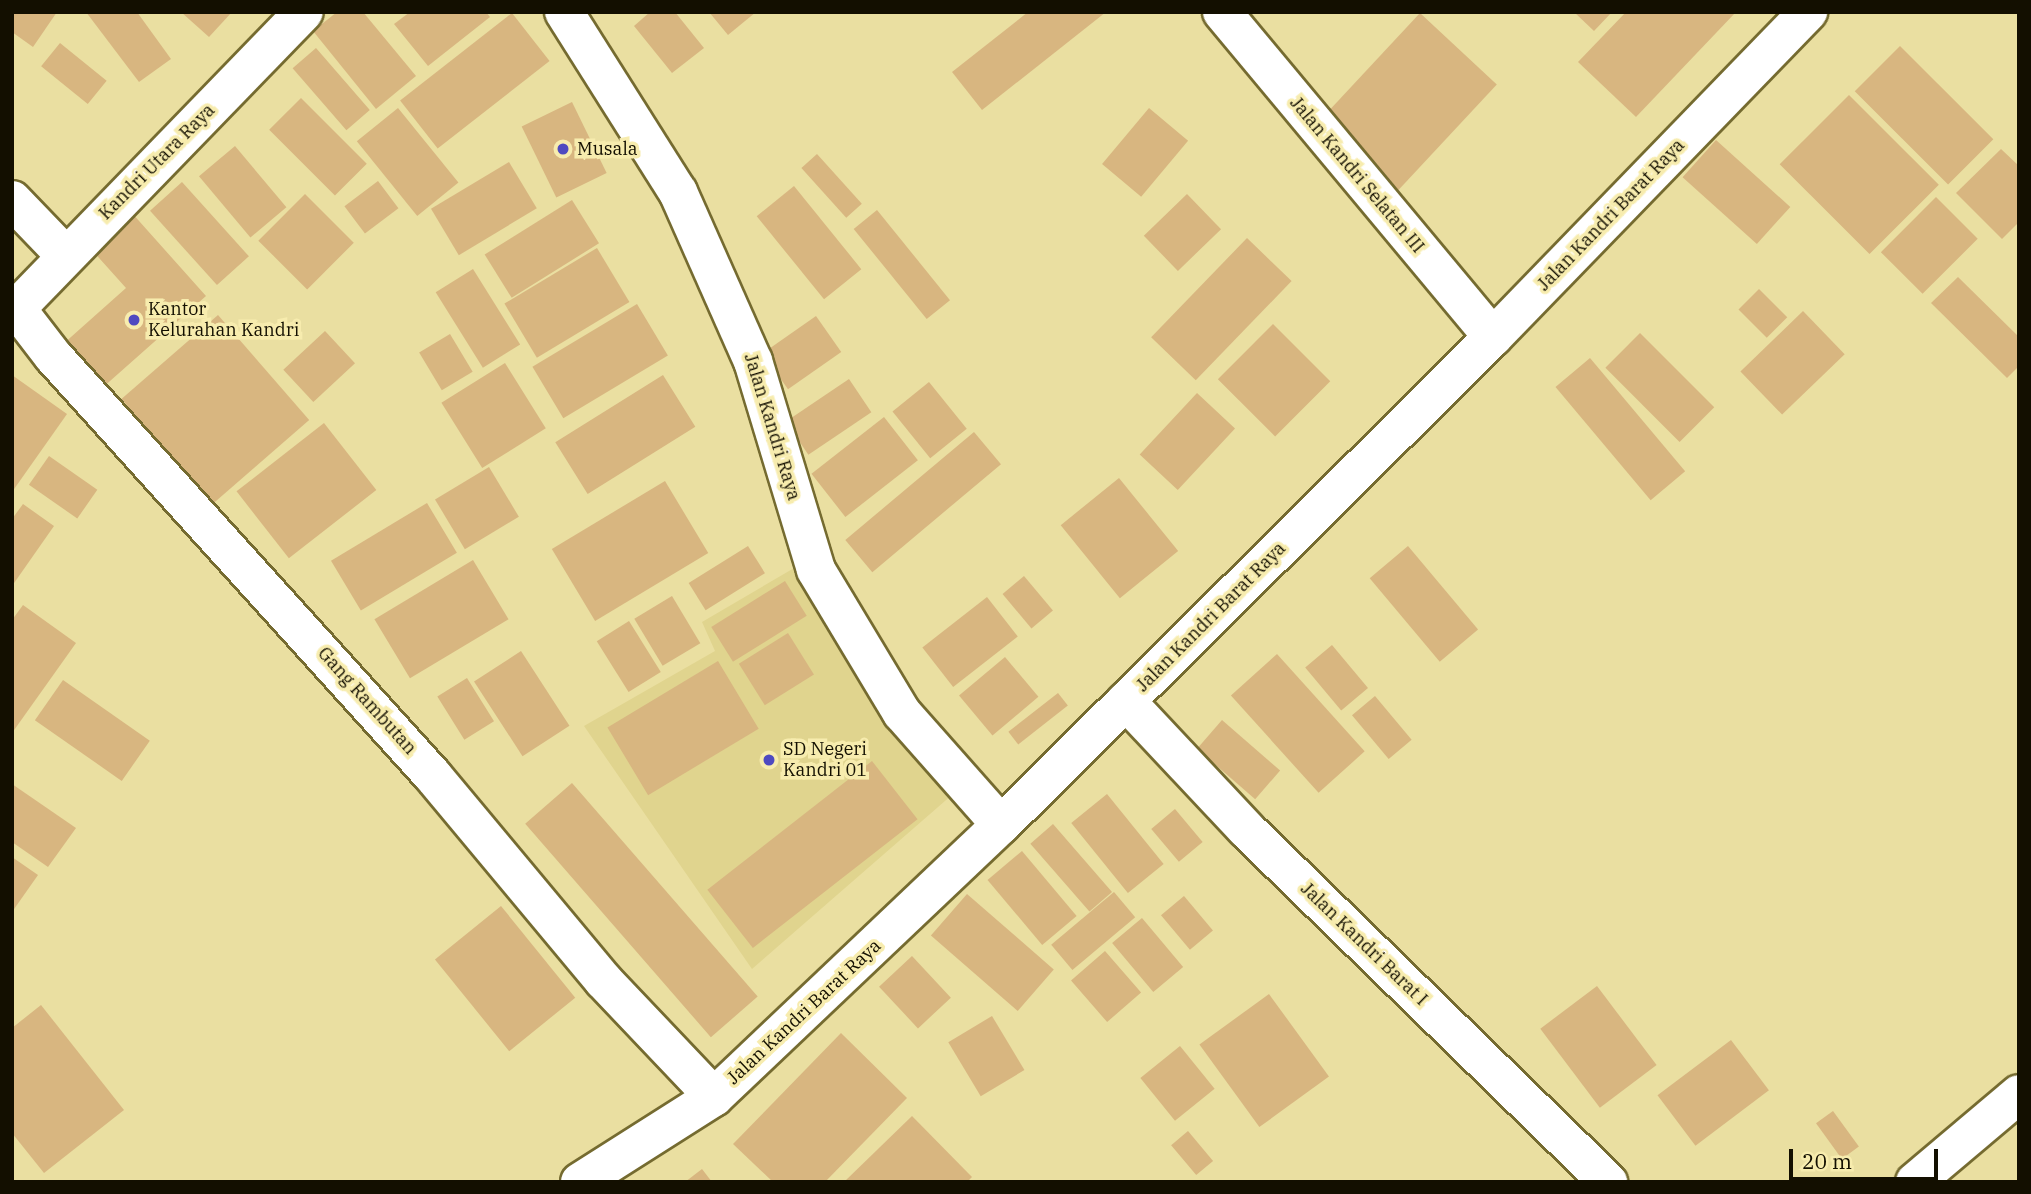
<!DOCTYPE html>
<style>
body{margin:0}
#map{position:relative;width:2031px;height:1194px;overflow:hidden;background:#eadfa1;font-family:"IBM Plex Serif",serif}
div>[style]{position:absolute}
.built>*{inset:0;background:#e0d48e}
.building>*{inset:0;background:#d8b680;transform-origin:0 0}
.roads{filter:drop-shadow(2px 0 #756b30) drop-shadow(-2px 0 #756b30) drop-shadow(0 2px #756b30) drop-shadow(0 -2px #756b30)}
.street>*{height:38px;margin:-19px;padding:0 19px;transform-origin:19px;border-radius:19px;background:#fff}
.dots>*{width:19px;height:19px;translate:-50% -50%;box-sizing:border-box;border:4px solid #f7ecae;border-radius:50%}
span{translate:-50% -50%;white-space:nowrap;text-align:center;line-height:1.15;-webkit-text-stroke:7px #f7ecae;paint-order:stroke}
.poi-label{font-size:18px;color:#130f00}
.left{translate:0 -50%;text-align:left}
.street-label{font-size:18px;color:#130f00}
.frame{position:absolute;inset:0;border:14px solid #130f00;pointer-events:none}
.scale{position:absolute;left:1789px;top:1149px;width:149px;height:32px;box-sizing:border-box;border:4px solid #130f00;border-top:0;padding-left:9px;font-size:21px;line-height:24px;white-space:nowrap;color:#130f00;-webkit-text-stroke:5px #f7ecae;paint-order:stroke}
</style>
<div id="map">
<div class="built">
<i style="clip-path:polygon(801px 564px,953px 794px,752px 969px,584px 726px,715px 651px,702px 622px)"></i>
</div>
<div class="building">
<i style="clip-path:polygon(12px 12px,57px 12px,33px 47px,12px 32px)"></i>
<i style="clip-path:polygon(86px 12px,137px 12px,171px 59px,139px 82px)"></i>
<i style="clip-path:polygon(181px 12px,232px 12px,209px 37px)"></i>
<i style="clip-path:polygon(337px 12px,363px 12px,416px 76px,376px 109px,313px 31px)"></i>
<i style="clip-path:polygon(410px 12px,486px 12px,490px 17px,428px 66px,394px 24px)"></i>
<i style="clip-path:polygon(650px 12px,675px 12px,704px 48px,672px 73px,634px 26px)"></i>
<i style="clip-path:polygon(709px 12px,756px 12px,728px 35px)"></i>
<i style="clip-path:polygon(1028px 12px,1106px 12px,982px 110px,952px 72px)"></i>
<i style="clip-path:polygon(1574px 12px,1612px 12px,1594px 31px)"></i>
<i style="clip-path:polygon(1626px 12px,1736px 12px,1636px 117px,1578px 62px)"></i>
<i style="left:512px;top:13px;width:61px;height:142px;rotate:52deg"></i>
<i style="left:1420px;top:13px;width:105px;height:151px;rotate:43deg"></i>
<i style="left:60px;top:43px;width:60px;height:30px;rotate:39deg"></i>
<i style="left:1900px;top:46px;width:132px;height:64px;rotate:45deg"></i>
<i style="left:316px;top:48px;width:82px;height:31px;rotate:49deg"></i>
<i style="left:1849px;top:95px;width:127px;height:98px;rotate:45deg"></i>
<i style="left:301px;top:98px;width:93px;height:45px;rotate:45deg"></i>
<i style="left:572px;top:102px;width:79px;height:56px;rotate:64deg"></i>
<i style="left:398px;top:108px;width:96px;height:53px;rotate:51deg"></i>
<i style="left:1149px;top:108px;width:51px;height:73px;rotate:40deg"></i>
<i style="left:1716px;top:140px;width:100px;height:50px;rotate:42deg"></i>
<i style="left:235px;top:146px;width:80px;height:47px;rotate:50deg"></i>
<i style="clip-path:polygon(2001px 149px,2019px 166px,2019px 222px,2002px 239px,1956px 193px)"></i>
<i style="left:817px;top:154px;width:67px;height:21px;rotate:48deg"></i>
<i style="left:509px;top:162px;width:54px;height:91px;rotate:59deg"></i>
<i style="left:378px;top:181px;width:34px;height:42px;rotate:53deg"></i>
<i style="left:182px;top:182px;width:100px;height:43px;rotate:48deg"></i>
<i style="left:794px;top:186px;width:107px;height:48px;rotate:51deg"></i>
<i style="left:305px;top:194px;width:69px;height:66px;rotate:45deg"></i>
<i style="left:1187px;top:194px;width:49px;height:60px;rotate:46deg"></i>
<i style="left:1936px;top:197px;width:59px;height:78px;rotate:45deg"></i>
<i style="left:572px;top:200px;width:51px;height:103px;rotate:58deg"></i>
<i style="clip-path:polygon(123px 203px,206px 296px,101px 389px,62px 345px,126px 288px,82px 239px)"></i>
<i style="left:877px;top:210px;width:116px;height:30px;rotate:51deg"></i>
<i style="left:1247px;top:238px;width:62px;height:138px;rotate:44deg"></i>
<i style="left:597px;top:248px;width:63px;height:108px;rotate:59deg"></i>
<i style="left:473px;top:269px;width:89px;height:44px;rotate:58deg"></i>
<i style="clip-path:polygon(1958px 277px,2019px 337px,2019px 366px,2007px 378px,1931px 303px)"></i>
<i style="left:1759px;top:289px;width:40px;height:29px;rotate:45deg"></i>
<i style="left:637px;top:304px;width:60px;height:122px;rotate:59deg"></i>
<i style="left:1803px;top:311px;width:60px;height:87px;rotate:46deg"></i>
<i style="left:218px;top:315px;width:139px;height:128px;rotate:49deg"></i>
<i style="left:816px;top:316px;width:44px;height:65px;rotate:55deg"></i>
<i style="left:1273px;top:324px;width:81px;height:78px;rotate:45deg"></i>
<i style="left:325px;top:331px;width:44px;height:57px;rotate:47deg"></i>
<i style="left:1640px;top:333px;width:105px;height:49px;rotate:45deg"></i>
<i style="left:450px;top:334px;width:44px;height:36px;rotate:59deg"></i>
<i style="left:1590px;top:358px;width:148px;height:45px;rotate:50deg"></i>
<i style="left:505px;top:363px;width:77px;height:75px;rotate:58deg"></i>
<i style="clip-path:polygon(12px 375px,67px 414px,12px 492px)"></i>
<i style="left:663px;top:375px;width:61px;height:127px;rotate:58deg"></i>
<i style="left:849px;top:379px;width:40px;height:76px;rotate:56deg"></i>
<i style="left:929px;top:382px;width:60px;height:47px;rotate:51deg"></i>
<i style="left:1197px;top:393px;width:52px;height:84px;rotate:43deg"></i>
<i style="left:884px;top:417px;width:55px;height:92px;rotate:52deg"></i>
<i style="left:324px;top:423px;width:85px;height:111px;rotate:52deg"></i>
<i style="left:974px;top:432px;width:42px;height:168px;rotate:50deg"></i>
<i style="left:49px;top:456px;width:59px;height:35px;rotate:35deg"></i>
<i style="left:489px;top:467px;width:58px;height:63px;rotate:59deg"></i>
<i style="left:1119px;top:478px;width:94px;height:75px;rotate:51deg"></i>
<i style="left:665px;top:481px;width:84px;height:132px;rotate:59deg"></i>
<i style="left:427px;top:503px;width:58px;height:112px;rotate:59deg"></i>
<i style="clip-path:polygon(23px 504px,54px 526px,12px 586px,12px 519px)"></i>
<i style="left:748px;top:546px;width:32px;height:70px;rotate:58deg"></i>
<i style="left:1408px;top:546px;width:109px;height:50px;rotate:50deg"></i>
<i style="left:473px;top:560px;width:69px;height:115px;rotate:59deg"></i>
<i style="left:1024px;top:576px;width:45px;height:28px;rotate:50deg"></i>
<i style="left:785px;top:581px;width:41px;height:87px;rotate:58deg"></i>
<i style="left:672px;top:596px;width:55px;height:44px;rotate:59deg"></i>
<i style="left:987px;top:597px;width:50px;height:82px;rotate:52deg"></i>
<i style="clip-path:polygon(23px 605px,76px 643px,12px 733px,12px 620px)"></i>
<i style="left:629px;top:621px;width:60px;height:38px;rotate:58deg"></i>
<i style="left:788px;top:633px;width:49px;height:58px;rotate:58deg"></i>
<i style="left:1332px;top:645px;width:56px;height:35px;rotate:50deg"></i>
<i style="left:521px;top:651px;width:89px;height:56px;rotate:57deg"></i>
<i style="left:1277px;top:654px;width:131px;height:62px;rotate:48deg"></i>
<i style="left:1005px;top:657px;width:52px;height:60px;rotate:50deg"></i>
<i style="left:718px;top:661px;width:79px;height:129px;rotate:59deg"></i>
<i style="left:467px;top:678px;width:51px;height:35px;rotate:58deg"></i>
<i style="left:63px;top:680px;width:106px;height:49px;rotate:35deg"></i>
<i style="left:1058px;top:693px;width:16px;height:63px;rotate:52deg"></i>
<i style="left:1375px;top:696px;width:57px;height:30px;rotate:50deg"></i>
<i style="left:1222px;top:720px;width:77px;height:38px;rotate:41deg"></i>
<i style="left:872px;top:761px;width:74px;height:209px;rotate:52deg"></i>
<i style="left:572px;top:783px;width:283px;height:62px;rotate:49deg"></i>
<i style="clip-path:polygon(12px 784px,76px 828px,48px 867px,12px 842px)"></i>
<i style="left:1107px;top:794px;width:90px;height:46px;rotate:51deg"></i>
<i style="left:1175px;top:809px;width:43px;height:31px;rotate:50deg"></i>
<i style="left:1053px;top:824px;width:90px;height:30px;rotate:49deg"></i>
<i style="left:1022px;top:851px;width:85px;height:45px;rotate:50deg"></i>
<i style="clip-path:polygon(12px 857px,38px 875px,12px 912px)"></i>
<i style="left:1114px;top:892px;width:33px;height:82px;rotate:50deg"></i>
<i style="left:967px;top:894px;width:115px;height:55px;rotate:41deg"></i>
<i style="left:1184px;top:896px;width:45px;height:30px;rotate:50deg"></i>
<i style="left:501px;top:906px;width:118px;height:85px;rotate:51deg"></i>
<i style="left:1142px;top:918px;width:64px;height:39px;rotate:50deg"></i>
<i style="left:1105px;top:951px;width:55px;height:45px;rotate:49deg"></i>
<i style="left:912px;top:956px;width:57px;height:45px;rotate:47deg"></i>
<i style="left:1597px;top:986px;width:99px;height:71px;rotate:53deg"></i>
<i style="left:1269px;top:994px;width:102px;height:86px;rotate:54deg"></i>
<i style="clip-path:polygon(41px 1005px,124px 1110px,44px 1173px,12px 1133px,12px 1028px)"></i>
<i style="left:992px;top:1016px;width:63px;height:51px;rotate:59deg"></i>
<i style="clip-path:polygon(841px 1033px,907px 1098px,825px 1182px,773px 1182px,733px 1144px)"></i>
<i style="left:1731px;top:1040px;width:63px;height:92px;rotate:53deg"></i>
<i style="left:1180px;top:1046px;width:55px;height:51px;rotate:51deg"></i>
<i style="left:1833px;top:1111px;width:44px;height:21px;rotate:54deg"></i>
<i style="clip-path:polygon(912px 1116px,972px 1177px,967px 1182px,844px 1182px)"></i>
<i style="left:1188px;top:1131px;width:39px;height:22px;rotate:50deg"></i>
<i style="clip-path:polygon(702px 1169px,712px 1182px,685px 1182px)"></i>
</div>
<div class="roads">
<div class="street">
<i style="left:564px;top:12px;width:213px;rotate:57.7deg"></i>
<i style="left:678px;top:192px;width:185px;rotate:66.1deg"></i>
<i style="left:753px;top:361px;width:218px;rotate:73.2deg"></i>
<i style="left:816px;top:570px;width:167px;rotate:59deg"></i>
<i style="left:902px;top:713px;width:149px;rotate:48.5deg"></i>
<i style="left:1222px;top:12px;width:423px;rotate:50.2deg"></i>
<i style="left:12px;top:200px;width:76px;rotate:46.1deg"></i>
<i style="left:16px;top:308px;width:61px;rotate:52.4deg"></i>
<i style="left:53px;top:356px;width:566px;rotate:47.86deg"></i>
<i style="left:433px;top:776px;width:266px;rotate:50.2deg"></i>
<i style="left:603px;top:980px;width:161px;rotate:46.5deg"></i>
<i style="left:12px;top:313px;width:419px;rotate:-45.9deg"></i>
<i style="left:1126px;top:701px;width:175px;rotate:46.8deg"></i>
<i style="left:1246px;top:829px;width:506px;rotate:44.28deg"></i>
<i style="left:580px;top:1182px;width:159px;rotate:-32.4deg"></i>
<i style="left:714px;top:1097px;width:395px;rotate:-43.5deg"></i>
<i style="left:1001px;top:825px;width:693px;rotate:-44.77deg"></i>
<i style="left:1493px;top:337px;width:453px;rotate:-45.9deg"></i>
<i style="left:1915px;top:1182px;width:136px;rotate:-40.2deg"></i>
</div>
</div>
<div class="dots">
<i style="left:563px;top:149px;background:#4f4ac0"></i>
<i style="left:134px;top:320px;background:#4f4ac0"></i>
<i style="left:769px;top:760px;background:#4f4ac0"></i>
</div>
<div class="poi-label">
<span class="left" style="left:577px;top:149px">Musala</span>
<span class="left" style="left:148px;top:320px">Kantor<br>Kelurahan Kandri</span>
<span class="left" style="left:783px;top:760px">SD Negeri<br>Kandri 01</span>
</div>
<div class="street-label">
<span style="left:157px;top:162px;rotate:-45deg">Kandri Utara Raya</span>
<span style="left:1357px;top:175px;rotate:50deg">Jalan Kandri Selatan III</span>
<span style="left:1611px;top:215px;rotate:-46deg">Jalan Kandri Barat Raya</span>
<span style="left:772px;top:427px;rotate:73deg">Jalan Kandri Raya</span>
<span style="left:1211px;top:617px;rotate:-45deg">Jalan Kandri Barat Raya</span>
<span style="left:367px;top:701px;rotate:48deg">Gang Rambutan</span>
<span style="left:1364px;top:944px;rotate:44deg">Jalan Kandri Barat I</span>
<span style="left:804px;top:1012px;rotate:-43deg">Jalan Kandri Barat Raya</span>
</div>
<div class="frame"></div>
<div class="scale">20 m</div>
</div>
